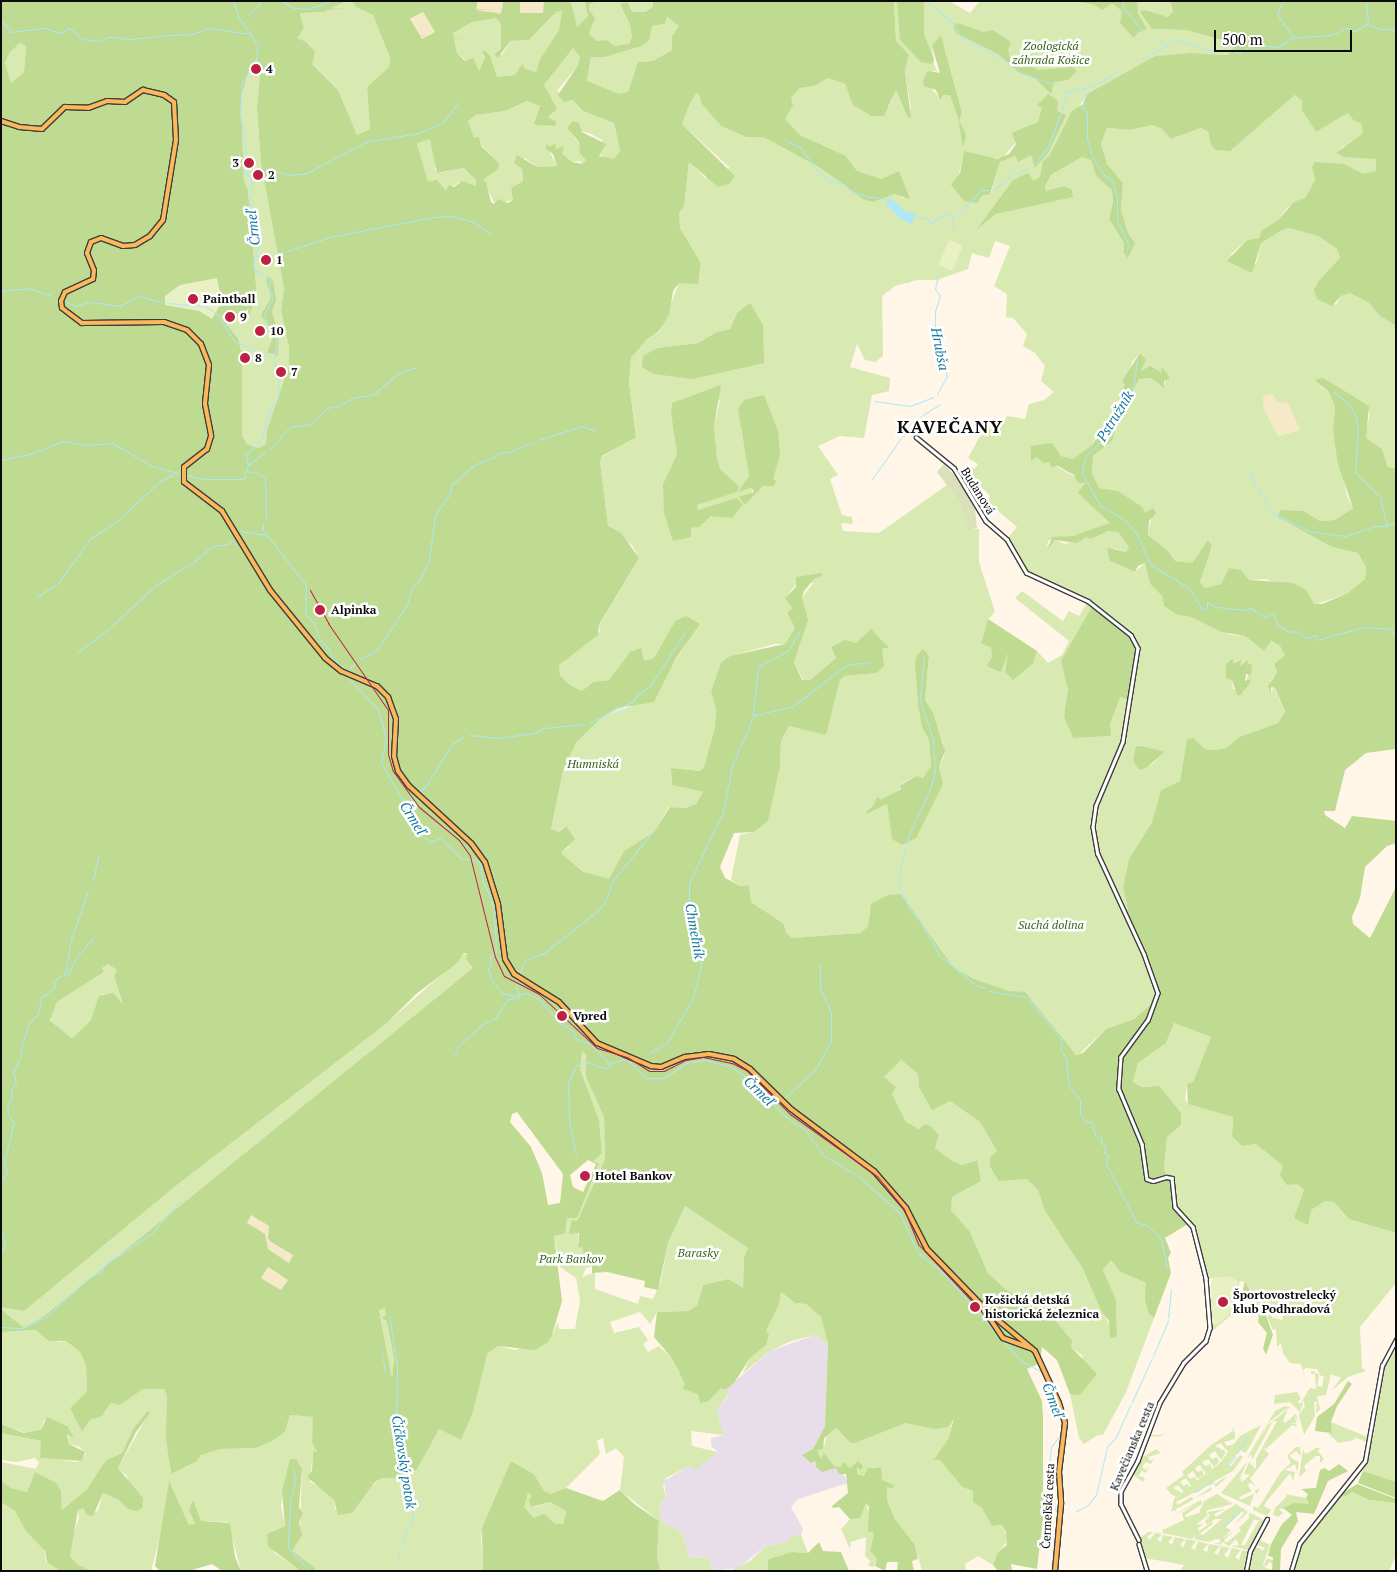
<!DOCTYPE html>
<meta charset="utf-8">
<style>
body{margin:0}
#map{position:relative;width:1397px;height:1572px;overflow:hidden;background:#fff6e8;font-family:"PT Serif",serif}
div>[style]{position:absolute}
.industrial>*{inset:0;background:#e7deea}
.farmland>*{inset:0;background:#f5e9c8;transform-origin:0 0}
.green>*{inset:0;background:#d8e9b2}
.forest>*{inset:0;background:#bfda91}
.cemetery>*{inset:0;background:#dae0ba}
.pitch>*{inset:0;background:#e9f0c4;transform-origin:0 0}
.water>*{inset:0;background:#ace8f7}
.stream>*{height:1px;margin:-0.5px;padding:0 0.5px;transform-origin:0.5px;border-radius:0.5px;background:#ace8f7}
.roads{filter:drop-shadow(1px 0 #3e3e3e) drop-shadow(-1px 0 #3e3e3e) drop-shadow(0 1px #3e3e3e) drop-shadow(0 -1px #3e3e3e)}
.minor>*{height:2.5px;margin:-1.25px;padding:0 1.25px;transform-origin:1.25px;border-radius:1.25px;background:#fff}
.major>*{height:4px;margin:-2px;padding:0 2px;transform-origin:2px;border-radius:2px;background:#fcb85b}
.rail>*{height:1px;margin:-0.5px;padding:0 0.5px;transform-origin:0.5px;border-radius:0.5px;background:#bc2144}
.dots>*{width:14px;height:14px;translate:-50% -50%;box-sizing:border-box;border:2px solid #fff;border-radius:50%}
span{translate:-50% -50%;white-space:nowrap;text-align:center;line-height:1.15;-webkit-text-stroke:5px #fff;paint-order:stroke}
.park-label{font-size:12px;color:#36621b;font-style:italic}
.poi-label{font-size:12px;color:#0b0b0b;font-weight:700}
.left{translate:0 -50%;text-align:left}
.right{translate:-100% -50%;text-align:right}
.street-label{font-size:12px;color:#0b0b0b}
.water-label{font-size:14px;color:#13799d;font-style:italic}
.district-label{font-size:18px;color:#0b0b0b;font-weight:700;letter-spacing:1px}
.frame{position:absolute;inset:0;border:2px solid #0b0b0b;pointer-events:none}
.scale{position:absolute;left:1214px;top:30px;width:138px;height:22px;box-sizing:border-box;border:2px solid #0b0b0b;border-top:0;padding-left:6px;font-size:15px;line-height:18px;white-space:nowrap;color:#0b0b0b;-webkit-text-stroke:4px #fff;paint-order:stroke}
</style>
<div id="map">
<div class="industrial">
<i style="clip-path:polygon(815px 1335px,828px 1344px,825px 1426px,813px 1449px,804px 1454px,818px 1466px,840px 1467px,848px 1483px,798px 1499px,791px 1507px,803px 1529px,801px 1535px,785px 1543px,766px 1546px,738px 1568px,712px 1571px,708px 1557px,690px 1558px,681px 1532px,662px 1522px,659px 1511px,662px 1500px,666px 1499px,664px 1481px,689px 1466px,696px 1468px,718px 1452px,711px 1446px,711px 1438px,724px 1435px,717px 1411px,729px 1393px,725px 1390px,770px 1351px)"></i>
</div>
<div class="farmland">
<i style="clip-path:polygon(478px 1px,503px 2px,501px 14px,476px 10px)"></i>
<i style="left:520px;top:1px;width:24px;height:12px"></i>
<i style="left:423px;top:12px;width:23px;height:15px;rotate:59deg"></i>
<i style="clip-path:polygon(1273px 394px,1288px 403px,1300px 430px,1278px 436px,1264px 409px,1263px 396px)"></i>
<i style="clip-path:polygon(251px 1215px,269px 1226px,268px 1238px,271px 1242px,293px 1255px,289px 1263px,268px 1249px,247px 1223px)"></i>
<i style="left:267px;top:1267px;width:25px;height:12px;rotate:32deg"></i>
</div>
<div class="green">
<i style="clip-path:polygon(346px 1px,352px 1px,356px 7px,373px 15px,390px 58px,389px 67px,367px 87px,370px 130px,357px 136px,338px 90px,312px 64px,296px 38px,304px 28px,300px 13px,324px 12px)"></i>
<i style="clip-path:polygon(571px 1px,585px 1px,588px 6px,588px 16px,577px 28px)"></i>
<i style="clip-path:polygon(598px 1px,653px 1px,653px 7px,645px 12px,633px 12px,631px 7px,620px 4px,630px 25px,632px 37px,629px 44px,614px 46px,607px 40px,597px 41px,589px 34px,594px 21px,589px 10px,590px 4px)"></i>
<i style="clip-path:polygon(evenodd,894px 1px,949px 1px,970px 13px,980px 1px,1170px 1px,1173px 11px,1168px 17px,1145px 10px,1152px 29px,1186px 30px,1236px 44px,1228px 55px,1190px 53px,1155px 56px,1087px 94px,1061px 134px,1042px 176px,1034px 182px,1023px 176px,1013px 180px,980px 226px,996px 214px,1069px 197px,1064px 186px,1046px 192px,1045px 186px,1051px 175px,1082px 157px,1091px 160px,1096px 176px,1112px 190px,1113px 202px,1109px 219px,1124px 243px,1124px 253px,1135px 243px,1128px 233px,1121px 210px,1123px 183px,1107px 164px,1102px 149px,1101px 144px,1107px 128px,1131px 130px,1152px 125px,1162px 129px,1172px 139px,1201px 128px,1208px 132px,1211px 145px,1222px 149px,1245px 138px,1295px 95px,1302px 101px,1303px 110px,1316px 132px,1348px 113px,1354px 121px,1361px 123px,1363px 133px,1339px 150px,1377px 159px,1378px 165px,1376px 171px,1365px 175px,1312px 167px,1315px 180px,1305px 198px,1287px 208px,1277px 221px,1262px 230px,1259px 238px,1247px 240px,1230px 255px,1256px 264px,1261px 243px,1282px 230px,1289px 228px,1318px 236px,1337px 249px,1340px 258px,1314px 290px,1336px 305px,1341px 296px,1350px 293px,1369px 303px,1380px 316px,1396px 326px,1396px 468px,1388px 467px,1382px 449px,1365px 438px,1370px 412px,1314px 383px,1329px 392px,1335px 407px,1333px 431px,1347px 496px,1353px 508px,1335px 520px,1320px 521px,1303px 512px,1280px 510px,1278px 516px,1332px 547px,1358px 553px,1366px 567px,1365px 579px,1348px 593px,1314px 605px,1267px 579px,1249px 580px,1241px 570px,1229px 568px,1221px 584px,1205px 588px,1200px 582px,1212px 546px,1208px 540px,1192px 563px,1174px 561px,1168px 551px,1148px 535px,1153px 509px,1145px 513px,1118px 491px,1099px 488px,1092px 473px,1093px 456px,1113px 440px,1115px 427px,1139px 379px,1151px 378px,1164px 387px,1166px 378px,1154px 370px,1141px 371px,1146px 360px,1140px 353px,1132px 362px,1117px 418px,1095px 438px,1092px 445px,1073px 459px,1061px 456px,1056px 450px,1033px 455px,1032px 460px,1037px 457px,1049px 462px,1082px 481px,1085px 484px,1079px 493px,1110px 523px,1097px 530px,1049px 540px,1046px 547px,1055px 540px,1065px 544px,1108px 531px,1118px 532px,1129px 547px,1126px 552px,1115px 549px,1110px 561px,1135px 572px,1145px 563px,1150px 584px,1162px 596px,1164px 606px,1177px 615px,1191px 617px,1231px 635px,1245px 636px,1264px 651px,1270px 641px,1280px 646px,1285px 655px,1274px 664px,1277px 672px,1270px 681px,1271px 693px,1274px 687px,1285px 713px,1278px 723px,1239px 737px,1226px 748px,1216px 750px,1205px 749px,1196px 741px,1187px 740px,1180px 781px,1161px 790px,1152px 822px,1129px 859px,1123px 887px,1128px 910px,1126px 911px,1144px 954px,1158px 999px,1155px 1006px,1149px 1006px,1134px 1019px,1106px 1029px,1078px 1055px,1073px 1053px,1025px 993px,1009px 991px,972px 978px,953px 967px,901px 894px,870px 910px,868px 926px,860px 933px,792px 938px,786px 933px,784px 924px,751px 902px,749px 885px,740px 886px,731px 880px,740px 835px,754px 832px,768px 821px,780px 767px,781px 741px,789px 726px,826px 734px,840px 680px,845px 676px,877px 673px,882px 647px,888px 648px,880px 640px,863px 638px,856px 643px,831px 647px,836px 658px,810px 680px,803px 680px,794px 662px,804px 632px,802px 598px,813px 583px,797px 583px,785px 598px,792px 608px,787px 614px,795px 628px,785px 644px,775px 644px,730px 656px,711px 692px,716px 709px,715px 727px,704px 767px,700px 771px,671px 768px,672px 785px,703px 792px,696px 804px,685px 808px,669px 807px,654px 832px,624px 851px,609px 880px,585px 872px,561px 853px,569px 847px,565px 826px,559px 832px,551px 829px,563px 771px,576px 743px,602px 717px,642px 702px,671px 667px,699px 624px,686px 616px,675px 621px,654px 658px,644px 661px,630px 652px,609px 680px,593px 682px,582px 691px,570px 685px,560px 675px,559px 665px,600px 631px,599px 626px,639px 558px,632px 545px,608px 527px,600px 462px,602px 457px,636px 436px,629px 383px,631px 358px,647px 339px,660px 331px,679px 283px,698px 283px,701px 263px,680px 228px,678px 213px,684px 206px,689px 161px,705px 178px,730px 168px,682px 124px,688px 108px,696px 93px,699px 94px,701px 103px,721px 126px,746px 137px,763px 137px,773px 142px,822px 169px,863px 199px,894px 194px,904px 198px,899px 172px,882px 179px,857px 171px,846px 156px,800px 135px,784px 119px,791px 98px,800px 88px,814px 86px,828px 78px,845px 84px,853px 104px,889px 107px,896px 90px,907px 116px,911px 109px,905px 71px,909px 56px,896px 41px,894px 1px,944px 45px,962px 112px,959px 120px,950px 95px,943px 95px,940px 99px,931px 88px,934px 70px,938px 73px,934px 64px,932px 46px,944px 45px,894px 1px,1033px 123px,1015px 156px,1000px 162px,991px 193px,982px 196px,977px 203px,958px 178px,964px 152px,994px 159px,1003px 157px,1033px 123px,894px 1px,995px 241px,1010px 246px,994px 286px,1007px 294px,1006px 317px,1013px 318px,1027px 334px,1023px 346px,1035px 353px,1045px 366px,1041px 381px,1054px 392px,1044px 400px,1029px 404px,1025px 419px,1007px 416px,998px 432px,985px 427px,968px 458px,978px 464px,975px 469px,966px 465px,959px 476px,967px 490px,977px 482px,990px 496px,988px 502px,1017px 527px,1007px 539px,1027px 573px,1088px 601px,1079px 616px,1069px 611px,1063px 621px,1022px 591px,1015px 598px,1069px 641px,1062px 655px,1048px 663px,1037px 651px,1033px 662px,1005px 672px,1008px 653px,992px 657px,991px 646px,981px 644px,988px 619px,995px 612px,979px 562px,979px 529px,969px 529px,958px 500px,947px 485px,879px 533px,843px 531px,841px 523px,853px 524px,852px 517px,842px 515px,830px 479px,838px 475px,818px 446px,840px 436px,864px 438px,872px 395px,889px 391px,890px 378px,850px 367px,857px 344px,865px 360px,875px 362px,883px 356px,882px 296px,895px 286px,917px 280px,937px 280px,968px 269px,972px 253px,989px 258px,995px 241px,894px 1px,737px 313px,763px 325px,762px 333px,644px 356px,657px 348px,698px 343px,717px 332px,730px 329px,737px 313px,894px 1px,1273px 394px,1277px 402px,1288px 403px,1300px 430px,1278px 436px,1264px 409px,1263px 396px,1273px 394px,894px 1px,720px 400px,714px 425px,717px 458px,720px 469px,736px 492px,697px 505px,698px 510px,712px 506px,717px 515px,711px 516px,699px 527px,691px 528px,663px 484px,677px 454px,671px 414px,720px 400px,894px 1px,741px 427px,780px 455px,770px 486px,763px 486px,748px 502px,753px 488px,739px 492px,749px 476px,741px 427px,894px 1px,1138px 648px,1130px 699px,1120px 696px,1110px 726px,1110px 736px,1073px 738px,1064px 717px,1068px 701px,1067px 676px,1061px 661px,1138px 648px,894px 1px,929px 656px,925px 700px,943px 742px,944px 757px,939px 767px,943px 784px,931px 804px,892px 838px,887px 804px,867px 814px,866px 812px,901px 788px,900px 784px,917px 776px,923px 778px,931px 766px,929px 740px,922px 727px,918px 706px,915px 666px,929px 656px,894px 1px,1239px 660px,1240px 666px,1247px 661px,1244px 666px,1246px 671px,1249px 670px,1244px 693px,1233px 689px,1232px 680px,1226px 678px,1228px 665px,1239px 660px,894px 1px,1139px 745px,1159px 751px,1165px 752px,1151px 765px,1139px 770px,1133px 758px,1139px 745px)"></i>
<i style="clip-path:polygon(562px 11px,559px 30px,540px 59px,536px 72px,519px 69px,515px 75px,497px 77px,485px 57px,479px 71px,457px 53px,453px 33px,472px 22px,496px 18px,501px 24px,502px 49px,494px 54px,502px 55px,510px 41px,529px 40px,556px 12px)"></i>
<i style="clip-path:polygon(667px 15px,679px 26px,672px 36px,672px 50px,653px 61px,638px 62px,628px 92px,619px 94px,587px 82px,591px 57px,605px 57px,642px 46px,652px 26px,665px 24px)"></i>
<i style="clip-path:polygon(20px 43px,26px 46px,24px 72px,11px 83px,5px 63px,10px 52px)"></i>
<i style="clip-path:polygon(573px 48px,580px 57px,578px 65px,557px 91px,575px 101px,583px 111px,614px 123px,620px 151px,614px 159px,607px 160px,598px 153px,603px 150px,602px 140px,589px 133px,567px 128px,579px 143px,586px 160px,583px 165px,580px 161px,572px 162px,546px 145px,557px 166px,537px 167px,525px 158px,514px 163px,522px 169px,523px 181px,511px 188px,513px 200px,495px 204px,483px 180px,498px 168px,498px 162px,474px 138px,468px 121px,476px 115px,505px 111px,528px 101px,540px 106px,534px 122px,551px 127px,548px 116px,554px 113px,544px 85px)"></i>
<i style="clip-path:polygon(256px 60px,261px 63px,257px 108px,261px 164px,284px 288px,281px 310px,289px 348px,289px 364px,267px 430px,266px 444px,258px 448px,247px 444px,242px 436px,242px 404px,228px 326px,221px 317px,225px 312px,249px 314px,257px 296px,248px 190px,244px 181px,241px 98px,251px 64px)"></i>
<i style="clip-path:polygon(430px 138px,436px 158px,435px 170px,440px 173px,464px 168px,476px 180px,476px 186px,459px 182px,446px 191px,428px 182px,417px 143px)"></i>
<i style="clip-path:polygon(467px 952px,466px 961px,473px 968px,44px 1316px,24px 1328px,1px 1309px,3px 1306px,24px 1311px,29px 1307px,177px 1185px,387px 1023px)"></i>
<i style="clip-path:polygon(108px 964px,117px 970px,114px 976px,123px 1004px,117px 998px,103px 994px,91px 1020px,72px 1040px,50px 1019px,57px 1002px,104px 972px,102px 968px)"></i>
<i style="clip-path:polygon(1174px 1023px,1211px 1037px,1193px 1082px,1187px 1084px,1185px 1099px,1188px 1104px,1233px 1117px,1232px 1135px,1242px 1146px,1256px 1144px,1283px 1166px,1304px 1190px,1294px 1218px,1307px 1218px,1311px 1210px,1325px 1200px,1334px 1202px,1349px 1219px,1396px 1233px,1396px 1283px,1360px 1327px,1362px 1368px,1366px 1371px,1348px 1377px,1331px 1391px,1341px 1378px,1331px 1374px,1326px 1395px,1317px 1396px,1320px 1409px,1316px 1414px,1317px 1402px,1314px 1402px,1315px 1416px,1304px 1435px,1299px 1415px,1305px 1406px,1303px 1399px,1310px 1388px,1316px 1389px,1315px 1374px,1311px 1374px,1311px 1371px,1316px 1371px,1313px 1373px,1317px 1373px,1319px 1376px,1317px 1386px,1322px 1387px,1324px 1377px,1320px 1375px,1317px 1369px,1306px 1368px,1303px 1370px,1308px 1390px,1301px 1364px,1290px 1363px,1283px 1353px,1281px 1343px,1277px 1347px,1281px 1352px,1277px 1348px,1276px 1329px,1273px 1330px,1266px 1314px,1269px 1312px,1273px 1318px,1283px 1320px,1282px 1314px,1268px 1309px,1265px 1313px,1256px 1303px,1246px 1282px,1240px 1281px,1233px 1305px,1236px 1306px,1235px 1312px,1211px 1332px,1211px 1317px,1214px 1316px,1211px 1324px,1217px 1314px,1211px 1313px,1210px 1305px,1214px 1304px,1213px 1278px,1206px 1279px,1193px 1227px,1178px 1210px,1174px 1202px,1174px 1182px,1166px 1177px,1164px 1168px,1167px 1137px,1181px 1125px,1152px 1086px,1142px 1087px,1133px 1082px,1138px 1063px,1166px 1043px)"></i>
<i style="clip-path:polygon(581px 1051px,586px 1055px,586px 1077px,604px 1117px,605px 1159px,579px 1217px,573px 1223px,571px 1231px,578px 1233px,578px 1248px,582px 1247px,585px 1259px,592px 1266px,586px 1268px,582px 1277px,595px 1272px,595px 1289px,638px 1304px,640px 1296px,653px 1299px,661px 1281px,668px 1243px,685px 1206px,748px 1248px,744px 1257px,743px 1289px,728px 1279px,703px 1285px,697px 1306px,688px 1311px,657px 1312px,650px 1324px,640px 1312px,610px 1322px,614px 1333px,639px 1327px,648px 1340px,643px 1344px,648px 1352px,659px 1346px,671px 1357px,678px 1372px,698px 1394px,709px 1401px,721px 1388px,729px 1392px,717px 1411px,724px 1435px,691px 1431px,692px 1446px,718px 1452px,696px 1469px,689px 1466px,666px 1478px,663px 1485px,666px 1499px,662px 1500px,659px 1511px,662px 1522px,681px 1532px,690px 1558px,708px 1557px,712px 1571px,660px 1571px,657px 1556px,659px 1521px,620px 1490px,624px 1457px,616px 1448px,606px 1454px,603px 1438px,597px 1441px,600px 1454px,566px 1488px,551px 1494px,544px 1491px,534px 1474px,511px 1461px,481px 1536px,483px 1571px,314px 1571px,291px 1551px,300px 1532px,302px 1469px,285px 1479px,281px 1506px,285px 1526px,267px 1534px,275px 1553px,300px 1571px,241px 1571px,228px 1522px,201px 1521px,196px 1512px,191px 1515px,195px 1525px,189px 1525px,169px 1482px,165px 1518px,151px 1571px,93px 1571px,78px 1565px,70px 1556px,69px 1549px,79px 1517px,78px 1510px,83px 1507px,87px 1515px,98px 1511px,103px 1493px,119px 1500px,132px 1510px,127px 1476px,118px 1468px,150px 1411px,133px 1429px,122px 1453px,106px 1460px,87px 1489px,62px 1510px,61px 1491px,35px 1472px,27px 1492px,11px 1488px,1px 1481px,1px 1462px,36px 1469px,39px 1462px,35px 1458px,17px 1462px,1px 1460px,1px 1433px,41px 1441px,42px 1457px,76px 1462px,81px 1461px,86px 1454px,80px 1447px,69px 1444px,68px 1433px,74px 1438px,64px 1424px,44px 1420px,41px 1430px,29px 1434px,1px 1424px,1px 1332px,36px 1330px,58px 1342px,66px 1341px,80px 1352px,86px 1365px,87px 1391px,70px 1408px,82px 1432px,90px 1420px,105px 1413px,111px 1403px,123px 1403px,143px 1389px,164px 1389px,167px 1395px,170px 1473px,197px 1461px,201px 1455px,221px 1449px,256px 1448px,285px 1432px,290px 1415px,314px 1417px,312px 1443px,317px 1452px,313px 1452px,310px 1482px,326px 1490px,334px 1500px,335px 1509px,358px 1504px,365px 1491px,382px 1478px,404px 1479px,412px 1473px,439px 1429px,461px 1440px,487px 1354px,498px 1346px,515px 1350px,552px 1335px,558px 1322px,559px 1329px,575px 1329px,580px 1301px,576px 1278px,560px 1267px,554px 1236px,567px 1218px,577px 1218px,599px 1164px,592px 1161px,602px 1153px,599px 1120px,580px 1069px)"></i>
<i style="clip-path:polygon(901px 1060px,918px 1074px,919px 1087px,950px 1101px,980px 1122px,997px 1151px,990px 1157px,990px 1167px,999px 1180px,1027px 1179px,1038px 1190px,1045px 1211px,1083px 1269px,1102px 1313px,1117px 1336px,1116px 1301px,1103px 1270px,1111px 1260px,1119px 1271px,1146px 1283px,1146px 1300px,1149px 1314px,1154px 1318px,1126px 1392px,1103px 1435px,1098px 1435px,1084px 1444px,1079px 1438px,1070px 1394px,1083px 1356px,1071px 1347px,1054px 1319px,1004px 1288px,988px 1273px,970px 1232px,951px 1210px,952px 1197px,981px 1181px,976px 1160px,962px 1165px,951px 1160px,935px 1148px,939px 1135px,931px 1126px,925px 1124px,919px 1129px,906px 1122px,883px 1077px)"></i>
<i style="clip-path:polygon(781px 1292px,795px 1303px,806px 1304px,821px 1317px,828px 1344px,815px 1335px,791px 1341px,770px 1351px,743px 1373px,750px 1358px,766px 1345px,766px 1331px,779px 1305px)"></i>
<i style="clip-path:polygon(386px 1308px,394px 1357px,392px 1378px,379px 1309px)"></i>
<i style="clip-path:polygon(1396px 1351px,1396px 1482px,1363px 1471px,1374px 1434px,1381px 1374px,1386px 1359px)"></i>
<i style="clip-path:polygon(1297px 1392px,1301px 1399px,1297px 1402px,1301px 1404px,1302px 1400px,1303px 1403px,1300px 1412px,1290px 1402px,1274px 1404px,1275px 1395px)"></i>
<i style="clip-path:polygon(1285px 1406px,1291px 1408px,1286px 1409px,1269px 1422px,1252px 1454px,1268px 1425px,1288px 1409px,1283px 1421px,1285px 1423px,1296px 1414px,1299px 1426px,1295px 1415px,1296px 1423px,1288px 1423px,1296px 1424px,1297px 1427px,1292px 1425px,1266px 1449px,1263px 1448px,1269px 1454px,1250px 1479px,1259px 1490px,1256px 1495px,1255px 1490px,1259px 1489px,1250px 1482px,1248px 1486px,1252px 1491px,1239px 1497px,1240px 1500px,1254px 1494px,1250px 1506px,1221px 1493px,1247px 1462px,1240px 1478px,1242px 1482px,1250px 1475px,1244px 1474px,1249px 1462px,1256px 1469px,1256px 1459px,1277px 1421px,1273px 1421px,1252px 1460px,1252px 1454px,1247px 1458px,1275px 1411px)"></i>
<i style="clip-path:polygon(1156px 1414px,1149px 1435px,1162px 1435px,1169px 1425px,1162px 1436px,1148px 1437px,1145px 1444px,1143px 1457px,1156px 1449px,1161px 1453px,1148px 1457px,1150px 1461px,1154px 1458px,1151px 1464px,1146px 1462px,1142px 1467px,1146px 1470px,1150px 1466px,1146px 1473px,1142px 1471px,1138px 1476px,1145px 1478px,1143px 1482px,1132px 1474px)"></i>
<i style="clip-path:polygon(953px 1419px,948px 1439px,935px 1460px,940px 1460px,962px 1487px,973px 1491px,992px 1526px,1002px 1525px,1009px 1540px,998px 1552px,993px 1565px,978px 1556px,965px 1564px,966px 1571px,922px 1571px,915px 1545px,895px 1519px,876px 1474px,881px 1467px,872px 1467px,864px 1476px,857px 1474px,858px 1462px,850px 1468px,834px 1466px,821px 1459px,816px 1450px,825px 1445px,826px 1436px,836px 1428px,851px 1443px,855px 1443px,906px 1423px,945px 1427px)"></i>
<i style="clip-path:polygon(1331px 1422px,1370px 1438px,1369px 1443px,1354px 1437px,1355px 1440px,1338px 1443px,1328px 1433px,1332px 1433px)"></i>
<i style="clip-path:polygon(1261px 1425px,1246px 1453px,1240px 1450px,1228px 1465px,1231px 1466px,1240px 1455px,1243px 1457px,1233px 1471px,1213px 1482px,1215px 1484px,1227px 1476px,1224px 1480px,1216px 1487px,1213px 1483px,1209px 1486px,1212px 1490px,1195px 1498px,1210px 1488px,1209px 1485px,1176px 1502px,1178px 1505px,1191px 1497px,1194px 1499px,1171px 1512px,1174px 1499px,1220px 1463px,1240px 1436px)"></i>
<i style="clip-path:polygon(1232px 1426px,1235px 1433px,1235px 1439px,1224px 1442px,1227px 1446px,1235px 1444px,1228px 1452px,1221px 1443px,1215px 1446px,1226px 1452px,1221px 1460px,1215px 1451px,1209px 1455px,1212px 1459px,1217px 1457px,1219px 1462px,1214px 1467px,1208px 1459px,1202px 1462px,1205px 1466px,1210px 1464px,1212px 1469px,1206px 1474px,1200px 1465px,1195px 1468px,1197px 1472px,1202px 1470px,1204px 1475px,1198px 1479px,1193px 1471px,1187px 1475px,1190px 1479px,1195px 1477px,1197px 1481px,1191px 1486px,1186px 1478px,1180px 1482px,1183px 1486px,1188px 1484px,1190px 1488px,1184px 1492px,1178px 1485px,1173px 1488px,1182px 1493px,1176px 1497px,1171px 1494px,1166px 1488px,1184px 1475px,1182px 1472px,1211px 1445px,1233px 1431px)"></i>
<i style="clip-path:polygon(1296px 1447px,1300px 1447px,1301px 1456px,1296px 1451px,1289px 1456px,1299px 1463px,1297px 1472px,1295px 1464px,1285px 1470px,1295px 1472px,1293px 1481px,1290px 1473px,1266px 1502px,1264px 1506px,1271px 1510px,1267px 1516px,1253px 1510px,1253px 1506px,1257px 1508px,1261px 1504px,1280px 1473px,1291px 1463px,1287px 1456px)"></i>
<i style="clip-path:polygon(1316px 1448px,1320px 1448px,1318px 1451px,1324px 1459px,1320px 1463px,1320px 1456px,1316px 1456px,1304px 1466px,1306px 1471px,1299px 1477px,1303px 1450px,1306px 1454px)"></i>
<i style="clip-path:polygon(1352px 1492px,1369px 1500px,1396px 1503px,1396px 1555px,1389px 1571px,1293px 1571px,1298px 1551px,1307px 1536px,1341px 1494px)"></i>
<i style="clip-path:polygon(528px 1493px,532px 1496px,534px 1507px,550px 1502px,566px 1511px,563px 1524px,555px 1524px,546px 1517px,534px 1518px,524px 1507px)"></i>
<i style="clip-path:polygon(1217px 1494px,1233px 1504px,1208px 1510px,1206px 1512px,1208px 1515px,1196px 1525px,1204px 1524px,1198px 1528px,1199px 1531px,1212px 1522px,1213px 1524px,1199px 1534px,1203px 1535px,1222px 1519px,1215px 1519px,1207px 1525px,1205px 1521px,1211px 1517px,1204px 1520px,1210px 1515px,1207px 1512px,1225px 1509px,1214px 1514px,1216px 1517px,1236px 1504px,1248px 1512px,1234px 1525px,1244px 1513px,1242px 1511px,1225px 1527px,1231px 1530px,1222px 1539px,1234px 1531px,1224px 1540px,1226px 1543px,1241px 1531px,1239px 1528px,1249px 1518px,1249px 1513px,1256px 1515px,1241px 1545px,1245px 1545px,1259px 1520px,1254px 1520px,1256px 1516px,1264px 1520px,1248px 1550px,1231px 1546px,1239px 1545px,1236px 1539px,1229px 1546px,1222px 1542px,1221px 1545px,1214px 1543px,1220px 1543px,1220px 1539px,1216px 1539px,1209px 1542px,1194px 1539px,1196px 1535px,1192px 1539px,1163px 1533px,1162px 1530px,1184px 1520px,1182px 1513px,1197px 1504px,1174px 1515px,1201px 1500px,1202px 1504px,1185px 1515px,1186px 1517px,1199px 1513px,1204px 1501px)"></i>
<i style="clip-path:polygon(1285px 1494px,1306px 1498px,1309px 1504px,1279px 1509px,1283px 1513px,1278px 1517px,1273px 1515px,1275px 1508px,1287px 1496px)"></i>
<i style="clip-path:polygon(1px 1502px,15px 1511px,25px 1530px,44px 1549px,46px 1562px,56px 1565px,61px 1571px,1px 1571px)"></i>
<i style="clip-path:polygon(866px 1502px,874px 1533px,870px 1551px,877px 1559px,874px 1567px,868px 1566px,870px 1561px,865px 1556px,866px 1537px,851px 1542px,850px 1549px,841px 1529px)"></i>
<i style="clip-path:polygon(1148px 1532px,1153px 1532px,1147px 1537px,1150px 1540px,1155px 1533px,1162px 1534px,1157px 1540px,1161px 1542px,1163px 1535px,1173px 1537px,1168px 1542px,1172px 1545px,1175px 1537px,1185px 1539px,1180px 1545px,1184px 1547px,1186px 1539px,1196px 1541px,1191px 1548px,1195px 1550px,1198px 1541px,1208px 1544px,1203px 1550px,1207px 1552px,1209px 1544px,1220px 1546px,1214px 1553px,1218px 1555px,1221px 1546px,1230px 1548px,1224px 1555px,1228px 1558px,1232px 1548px,1241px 1550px,1235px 1557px,1239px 1560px,1242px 1550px,1247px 1551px,1248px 1553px,1245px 1568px,1246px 1558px,1243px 1571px,1180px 1571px,1184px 1565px,1145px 1558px,1140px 1538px)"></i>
<i style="clip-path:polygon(794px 1535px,801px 1535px,808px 1553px,792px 1552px,772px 1558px,768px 1571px,730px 1571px,750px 1561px,766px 1546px,785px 1543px)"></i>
<i style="clip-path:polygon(1260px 1540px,1270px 1545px,1263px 1565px,1264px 1567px,1271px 1570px,1273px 1564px,1269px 1562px,1266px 1567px,1264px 1565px,1267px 1558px,1274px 1561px,1272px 1571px,1247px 1571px,1253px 1548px,1260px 1548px,1262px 1551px,1265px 1548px,1258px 1545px)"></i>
</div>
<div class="forest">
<i style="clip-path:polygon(evenodd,1px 1px,346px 1px,324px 12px,300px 13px,304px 28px,297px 38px,306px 42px,315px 52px,312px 64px,338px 90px,357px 135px,370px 129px,367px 87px,389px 67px,390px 58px,373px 15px,356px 7px,352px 1px,478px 1px,476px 10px,501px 14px,503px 2px,501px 1px,520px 1px,520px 13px,543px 13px,544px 1px,571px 1px,577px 27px,588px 16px,585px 1px,598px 1px,590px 4px,589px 10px,595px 18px,589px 34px,597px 41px,607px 40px,614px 46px,629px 44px,632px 37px,630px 25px,620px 4px,627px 2px,633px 12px,645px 12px,653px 7px,653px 1px,894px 1px,896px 41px,909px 55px,905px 71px,911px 118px,907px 116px,896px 90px,884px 116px,872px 116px,853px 105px,845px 84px,828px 78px,814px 86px,800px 88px,791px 98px,793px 105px,785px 119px,800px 135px,846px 156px,857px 171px,882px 179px,899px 171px,910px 199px,894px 194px,873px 202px,863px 199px,822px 169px,773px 142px,763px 137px,746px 137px,721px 126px,701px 103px,699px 94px,696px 93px,688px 108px,682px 124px,735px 176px,729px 184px,718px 187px,689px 162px,684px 206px,679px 213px,680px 228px,701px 263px,698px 284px,679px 283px,673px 291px,669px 315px,659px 331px,647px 339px,631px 358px,629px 383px,636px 437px,602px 456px,600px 462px,608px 526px,621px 533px,639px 558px,599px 625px,598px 635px,559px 665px,560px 675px,570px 685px,582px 691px,593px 682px,609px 680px,630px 652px,641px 648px,644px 661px,654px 658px,675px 621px,686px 616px,700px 624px,676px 658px,654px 702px,618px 708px,602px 717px,576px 743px,563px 771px,551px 829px,559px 832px,566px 826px,575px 839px,561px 853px,584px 872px,609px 879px,624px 851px,654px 832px,670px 807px,685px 808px,696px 804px,703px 792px,672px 785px,671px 768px,700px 771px,704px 767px,715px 727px,716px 709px,711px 692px,721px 663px,730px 656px,785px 644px,795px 628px,787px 613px,792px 608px,785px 598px,796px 587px,796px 577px,822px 573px,822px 576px,814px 579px,804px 591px,802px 598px,808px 620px,794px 662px,802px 680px,810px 680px,836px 658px,831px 647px,845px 640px,856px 643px,871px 629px,889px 648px,882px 648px,884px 666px,877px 673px,845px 676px,840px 680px,826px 735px,789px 726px,781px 741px,780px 767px,768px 821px,754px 832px,734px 833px,720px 867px,725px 878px,740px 886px,749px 885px,751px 902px,784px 924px,786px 933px,792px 938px,860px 933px,868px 926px,871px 904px,888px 895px,901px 894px,953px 967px,972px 978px,1009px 991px,1025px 992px,1076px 1055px,1083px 1053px,1106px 1029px,1134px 1019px,1149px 1006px,1155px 1006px,1158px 993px,1125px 911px,1128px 910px,1123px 887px,1129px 859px,1152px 822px,1161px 790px,1180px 781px,1187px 739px,1193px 738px,1205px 749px,1216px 750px,1226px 748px,1239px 737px,1278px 723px,1285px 712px,1275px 688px,1271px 687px,1271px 693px,1268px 686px,1277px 672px,1274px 664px,1285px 655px,1280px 646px,1271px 641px,1264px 651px,1245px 636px,1222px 632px,1191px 617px,1177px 615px,1164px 606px,1162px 596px,1150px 584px,1145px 563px,1138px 566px,1135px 572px,1110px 561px,1107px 548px,1126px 552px,1129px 547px,1118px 532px,1108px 531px,1090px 539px,1086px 537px,1077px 543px,1055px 540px,1048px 548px,1052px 537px,1072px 536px,1110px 523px,1078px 493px,1085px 483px,1078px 483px,1074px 475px,1058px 466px,1051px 467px,1049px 462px,1044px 463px,1037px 457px,1031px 461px,1031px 446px,1052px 443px,1061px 456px,1073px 459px,1092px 445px,1106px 424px,1111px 425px,1117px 418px,1125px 384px,1122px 381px,1140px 353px,1146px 360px,1141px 371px,1150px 366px,1162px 373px,1161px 366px,1170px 378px,1164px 381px,1164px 388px,1151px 378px,1139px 379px,1115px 427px,1113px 440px,1093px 456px,1092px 473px,1099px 488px,1118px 491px,1142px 507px,1145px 513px,1153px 508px,1156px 513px,1149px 521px,1148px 535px,1168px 551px,1175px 561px,1192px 563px,1208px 540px,1212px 546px,1200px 582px,1205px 588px,1221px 584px,1229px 568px,1241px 570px,1249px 580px,1293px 583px,1306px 590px,1314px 604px,1322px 604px,1348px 593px,1365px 579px,1366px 567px,1358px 553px,1332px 547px,1278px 517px,1280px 510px,1303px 511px,1320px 521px,1335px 520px,1353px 508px,1338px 464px,1333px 431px,1335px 407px,1329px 392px,1315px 380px,1323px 378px,1369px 406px,1366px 438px,1382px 449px,1388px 467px,1396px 468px,1396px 749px,1366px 753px,1345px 770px,1335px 811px,1324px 811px,1325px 815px,1345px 828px,1352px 816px,1396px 821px,1396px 843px,1387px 846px,1365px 867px,1360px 898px,1352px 917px,1353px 924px,1370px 938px,1396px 887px,1396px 1233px,1349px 1219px,1334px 1202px,1325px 1201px,1311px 1210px,1308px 1225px,1294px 1218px,1304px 1190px,1298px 1184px,1287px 1185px,1280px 1175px,1283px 1166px,1256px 1144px,1242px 1146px,1232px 1136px,1233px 1117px,1188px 1104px,1187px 1084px,1193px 1082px,1211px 1037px,1174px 1023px,1166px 1043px,1138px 1063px,1133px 1082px,1142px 1087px,1159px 1086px,1181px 1113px,1181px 1125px,1167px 1137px,1164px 1168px,1166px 1176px,1174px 1182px,1174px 1202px,1178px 1210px,1191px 1222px,1165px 1238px,1171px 1253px,1168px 1258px,1171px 1273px,1154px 1318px,1149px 1314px,1145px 1300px,1146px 1283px,1119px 1271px,1111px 1260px,1103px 1270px,1116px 1300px,1117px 1337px,1110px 1338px,1109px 1321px,1102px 1313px,1083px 1269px,1045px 1211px,1038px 1190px,1027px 1179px,999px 1181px,990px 1167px,990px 1157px,997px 1151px,980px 1122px,950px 1101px,932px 1110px,919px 1087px,918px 1074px,901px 1060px,884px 1077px,896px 1087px,892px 1094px,906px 1122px,919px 1129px,925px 1124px,931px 1126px,939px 1135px,935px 1148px,951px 1160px,962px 1165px,977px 1160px,981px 1181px,952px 1197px,951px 1210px,970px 1232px,988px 1273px,1004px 1288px,1054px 1319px,1072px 1341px,1071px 1347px,1097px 1374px,1080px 1395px,1070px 1394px,1057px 1360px,1042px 1347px,1040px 1363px,1027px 1369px,1042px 1401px,1043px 1417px,1043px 1519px,1037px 1569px,1011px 1564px,1012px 1571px,998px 1571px,993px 1565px,998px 1552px,1007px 1545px,1006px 1532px,1002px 1525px,992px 1526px,982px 1508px,973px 1502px,973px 1491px,962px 1487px,940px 1460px,934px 1460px,948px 1439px,954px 1419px,948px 1427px,935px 1429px,906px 1423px,855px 1443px,851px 1443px,836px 1428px,824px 1438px,823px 1449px,817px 1450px,821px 1459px,824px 1453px,834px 1466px,841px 1467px,843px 1462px,850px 1468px,858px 1461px,863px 1466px,861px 1470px,857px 1467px,857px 1474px,864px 1476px,868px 1468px,881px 1467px,882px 1480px,894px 1485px,893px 1488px,887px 1487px,887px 1500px,895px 1519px,915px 1545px,918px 1559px,912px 1561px,914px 1571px,897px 1571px,898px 1562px,887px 1562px,885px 1571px,875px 1566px,877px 1559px,870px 1551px,874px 1533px,868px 1531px,869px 1507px,866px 1503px,860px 1518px,850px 1519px,839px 1507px,833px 1508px,832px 1506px,848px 1493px,846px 1474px,839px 1474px,836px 1468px,822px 1472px,816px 1467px,815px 1461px,811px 1463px,802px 1455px,813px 1449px,825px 1426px,828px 1344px,821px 1317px,806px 1304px,795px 1303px,781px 1292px,779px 1305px,766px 1331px,769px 1335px,766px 1345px,750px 1358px,734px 1383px,725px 1390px,721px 1388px,709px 1401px,700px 1403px,698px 1394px,683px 1389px,685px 1384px,671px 1357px,654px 1337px,657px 1312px,688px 1311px,697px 1306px,703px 1285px,728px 1279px,743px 1288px,744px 1257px,748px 1248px,685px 1206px,668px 1243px,658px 1290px,644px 1287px,645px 1281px,607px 1272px,592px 1273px,592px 1266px,585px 1259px,582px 1247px,578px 1248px,579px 1233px,569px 1234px,572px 1220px,576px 1221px,579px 1217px,605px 1159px,604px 1117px,586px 1077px,586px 1055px,582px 1051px,580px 1069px,599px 1120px,602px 1153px,593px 1161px,599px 1164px,577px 1218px,567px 1218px,565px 1233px,554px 1236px,562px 1301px,552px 1335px,548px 1342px,535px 1350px,498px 1346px,487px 1354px,473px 1412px,461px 1440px,439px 1429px,417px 1469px,404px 1479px,382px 1478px,374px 1483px,352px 1513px,338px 1515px,334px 1500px,307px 1477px,312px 1471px,313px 1451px,317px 1452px,312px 1443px,313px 1417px,290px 1415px,285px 1432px,272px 1441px,256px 1448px,221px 1449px,201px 1455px,197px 1461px,171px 1474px,166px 1438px,167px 1396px,164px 1389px,143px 1389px,120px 1405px,111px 1403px,102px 1416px,90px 1420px,82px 1432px,70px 1408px,87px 1391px,86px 1365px,80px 1352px,66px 1341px,49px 1341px,36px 1330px,1px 1332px,1px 1309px,24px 1328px,44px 1316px,473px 968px,466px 960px,467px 953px,464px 953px,457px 963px,416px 994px,387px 1023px,177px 1185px,29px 1307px,24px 1311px,1px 1307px,1px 1px,562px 11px,559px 30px,540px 59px,536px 72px,525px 69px,522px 64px,515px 75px,497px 77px,490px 56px,485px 51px,482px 51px,485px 57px,479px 71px,473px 58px,465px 61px,457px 53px,453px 33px,472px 22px,496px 18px,501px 24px,501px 49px,494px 54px,498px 58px,510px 41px,529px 40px,556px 12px,562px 11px,1px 1px,423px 12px,435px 32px,422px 39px,410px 19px,423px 12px,1px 1px,667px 16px,679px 26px,672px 36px,672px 50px,653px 61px,638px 62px,628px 92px,619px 94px,587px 81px,591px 57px,605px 57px,642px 46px,649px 40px,652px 26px,665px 24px,667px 16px,1px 1px,20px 43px,26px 46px,24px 72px,11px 83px,5px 63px,10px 52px,20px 43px,1px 1px,573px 48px,580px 57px,578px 65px,558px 95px,564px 102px,573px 100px,583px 111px,614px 123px,620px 151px,614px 159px,599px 156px,606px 144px,582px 132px,579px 123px,573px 121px,567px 128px,579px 142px,580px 153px,586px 160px,583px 164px,572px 162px,562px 154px,564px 146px,556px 149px,555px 143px,550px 147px,546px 144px,546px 149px,553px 154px,557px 166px,537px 167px,517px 155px,514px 163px,522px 169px,523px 181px,511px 188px,513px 200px,508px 203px,498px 199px,494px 204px,491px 202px,486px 182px,483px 180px,499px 168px,498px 162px,481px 146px,479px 137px,474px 138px,468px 121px,476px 115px,505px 111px,527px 101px,540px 106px,534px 123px,536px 125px,555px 126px,556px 122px,548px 117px,557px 109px,544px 85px,573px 48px,1px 1px,256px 60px,261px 63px,257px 108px,261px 164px,284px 288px,281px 310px,289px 348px,289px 365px,267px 430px,266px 444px,258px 448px,247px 444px,242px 436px,242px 356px,238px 339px,221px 317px,225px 312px,249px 315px,257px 296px,248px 190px,244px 181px,241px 98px,251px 64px,256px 60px,1px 1px,430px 139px,437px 173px,464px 168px,476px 180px,476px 186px,462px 181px,454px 187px,449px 185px,446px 191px,437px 180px,428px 182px,417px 143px,430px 139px,1px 1px,108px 964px,117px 970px,114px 976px,123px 1004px,113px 993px,99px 996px,91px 1020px,72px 1039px,50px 1020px,57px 1002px,104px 972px,102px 968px,108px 964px,1px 1px,517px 1112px,563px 1174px,560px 1203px,548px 1205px,542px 1173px,531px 1147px,510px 1122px,512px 1114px,517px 1112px,1px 1px,588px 1160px,596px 1164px,583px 1192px,573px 1187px,570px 1175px,588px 1160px,1px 1px,251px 1215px,269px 1226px,268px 1238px,271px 1242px,293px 1255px,289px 1263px,268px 1249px,265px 1234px,247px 1223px,251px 1215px,1px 1px,268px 1267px,288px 1280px,281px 1290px,261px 1278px,268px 1267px,1px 1px,385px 1308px,386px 1315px,382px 1318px,387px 1321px,394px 1358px,392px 1378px,379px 1310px,385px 1308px)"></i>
<i style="clip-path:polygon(897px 1px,924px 1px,924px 35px,934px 59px,932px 64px,921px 62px,900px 40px)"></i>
<i style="clip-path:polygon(1074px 1px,1137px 1px,1138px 14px,1147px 29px,1137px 33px,1134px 38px,1120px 23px,1122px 11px,1112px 3px,1103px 10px,1092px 4px)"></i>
<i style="clip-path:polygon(1170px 1px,1396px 1px,1396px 326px,1380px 316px,1369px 303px,1350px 293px,1341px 296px,1332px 306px,1317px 299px,1314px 290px,1318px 282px,1340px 258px,1337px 249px,1318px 236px,1289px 228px,1282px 230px,1261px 243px,1252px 273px,1227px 261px,1247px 240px,1259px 238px,1262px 230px,1277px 221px,1294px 202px,1305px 198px,1315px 180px,1312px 167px,1315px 162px,1344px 164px,1363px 174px,1376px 171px,1376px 159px,1344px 157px,1336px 153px,1363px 133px,1361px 123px,1354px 121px,1348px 113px,1316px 132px,1302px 110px,1302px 101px,1295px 95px,1230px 151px,1216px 150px,1211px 145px,1208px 132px,1201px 128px,1171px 139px,1162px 129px,1152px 125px,1131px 130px,1107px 128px,1101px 144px,1107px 164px,1123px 183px,1121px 210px,1128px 233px,1135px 243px,1128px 258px,1124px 253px,1124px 243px,1109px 219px,1113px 202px,1112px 190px,1096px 176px,1091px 160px,1082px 157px,1051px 175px,1045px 186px,1046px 191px,1064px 186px,1072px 190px,1073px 197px,996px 214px,977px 229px,1013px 180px,1028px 173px,1034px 181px,1040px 177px,1043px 161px,1050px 155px,1072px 111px,1083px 104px,1087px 94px,1155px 56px,1190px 53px,1228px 55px,1236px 44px,1186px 30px,1152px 29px,1140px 12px,1145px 10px,1168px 17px,1173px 11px)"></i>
<i style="clip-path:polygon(958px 23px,984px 32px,993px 30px,1011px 42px,1008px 50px,1010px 59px,1021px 68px,1024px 63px,1038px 70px,1072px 67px,1077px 71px,1068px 80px,1054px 82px,1051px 94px,1036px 79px,1017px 71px,998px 54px,956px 33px,953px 26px)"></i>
<i style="clip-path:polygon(941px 35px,962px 112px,959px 121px,966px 134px,963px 148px,958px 118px,950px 95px,943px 95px,940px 100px,936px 90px,924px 86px,923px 82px,927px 71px,940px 73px,932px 46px)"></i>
<i style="clip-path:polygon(1048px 94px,1058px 101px,1057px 111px,1066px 115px,1048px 153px,1035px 168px,1031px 155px,1018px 162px,1015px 156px,1000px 162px,990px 194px,982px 196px,977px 203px,964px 201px,951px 185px,960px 173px,964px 151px,997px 159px,1009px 154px,1016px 144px,1012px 133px,1038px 122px,1042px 108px,1037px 105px)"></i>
<i style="clip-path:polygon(269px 276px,273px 281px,276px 300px,272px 312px,279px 335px,277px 358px,275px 354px,267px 353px,274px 334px,261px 315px,271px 298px,266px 279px)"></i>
<i style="clip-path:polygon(750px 303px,763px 325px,764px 363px,692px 379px,654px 374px,642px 367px,643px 356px,657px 348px,698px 343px,717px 332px,730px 329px,737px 313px)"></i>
<i style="clip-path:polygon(721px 385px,714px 425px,717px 458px,720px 469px,739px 487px,737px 492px,697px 505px,698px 510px,737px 498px,743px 505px,732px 518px,711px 516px,699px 527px,691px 528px,691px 537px,673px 541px,664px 513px,663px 484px,677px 454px,671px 414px,672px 403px)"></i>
<i style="clip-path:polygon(764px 395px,778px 431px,780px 455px,773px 479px,776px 481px,774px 486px,763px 486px,745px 505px,739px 497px,754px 492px,752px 488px,738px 492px,749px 476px,738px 409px,744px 400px)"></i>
<i style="clip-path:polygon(1093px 605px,1128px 632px,1138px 648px,1138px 661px,1131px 700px,1120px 697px,1110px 725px,1111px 736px,1073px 738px,1064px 717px,1068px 689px,1061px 661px)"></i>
<i style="clip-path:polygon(988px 619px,1037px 651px,1033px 663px,1013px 680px,1005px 672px,1008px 653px,1001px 672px,987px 666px,992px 657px,991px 647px,981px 644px)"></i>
<i style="clip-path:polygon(923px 649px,929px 656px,925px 700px,933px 713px,945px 751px,939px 767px,943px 784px,916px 838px,902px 845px,892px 839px,887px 804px,867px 814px,866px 812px,874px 805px,877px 797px,881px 800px,901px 789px,900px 785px,917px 776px,923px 778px,931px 766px,929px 740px,922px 727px,918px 706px,915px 666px,916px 657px)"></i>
<i style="clip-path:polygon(1232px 659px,1234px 663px,1241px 660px,1240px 666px,1248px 660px,1247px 671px,1248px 664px,1252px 664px,1251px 675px,1246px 674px,1245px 681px,1251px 679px,1250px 683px,1241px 695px,1237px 695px,1232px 680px,1226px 678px,1226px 664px)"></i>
<i style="clip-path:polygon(1136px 746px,1142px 746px,1165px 752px,1146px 768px,1139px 770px,1133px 760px)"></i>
<i style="clip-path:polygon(1245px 1281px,1256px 1303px,1265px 1313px,1273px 1335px,1266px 1355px,1263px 1348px,1267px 1333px,1258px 1322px,1259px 1317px,1250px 1301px,1241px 1298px)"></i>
<i style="clip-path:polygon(1348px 1381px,1352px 1384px,1337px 1406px,1331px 1422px,1332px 1433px,1315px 1431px,1317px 1417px,1334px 1404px)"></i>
<i style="clip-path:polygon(148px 1411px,150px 1413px,136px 1432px,118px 1468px,143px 1498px,142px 1508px,137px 1511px,128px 1509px,119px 1500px,103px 1493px,93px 1516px,87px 1515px,83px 1508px,78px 1510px,70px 1556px,78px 1565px,93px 1571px,61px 1571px,47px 1562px,45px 1551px,25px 1530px,15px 1511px,1px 1502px,1px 1481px,11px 1488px,27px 1492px,35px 1472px,56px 1483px,61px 1491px,62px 1510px,87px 1489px,106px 1460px,122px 1453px,133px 1429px)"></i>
<i style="clip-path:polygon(47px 1417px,67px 1426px,74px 1438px,67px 1434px,69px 1444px,85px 1452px,82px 1461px,40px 1458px,41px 1441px,1px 1433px,1px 1424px,24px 1433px,41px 1430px)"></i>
<i style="clip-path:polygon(290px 1459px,296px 1459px,302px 1469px,299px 1507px,303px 1513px,299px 1522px,302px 1535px,292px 1551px,315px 1568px,314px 1571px,300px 1571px,268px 1546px,267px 1534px,285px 1526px,282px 1491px)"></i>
<i style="clip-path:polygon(evenodd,511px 1461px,534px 1474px,544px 1491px,551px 1494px,566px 1488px,603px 1501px,620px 1490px,634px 1504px,659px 1521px,657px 1556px,660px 1571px,483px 1571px,482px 1528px,511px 1461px,528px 1493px,532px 1496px,529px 1500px,531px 1507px,550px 1502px,566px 1511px,563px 1524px,555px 1524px,544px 1514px,534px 1518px,524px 1507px,528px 1493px)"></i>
<i style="clip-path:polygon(1339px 1464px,1348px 1471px,1328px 1481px,1314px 1514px,1296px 1512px,1298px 1521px,1281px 1549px,1280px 1571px,1272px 1571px,1273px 1557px,1268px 1556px,1271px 1544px,1282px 1524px,1292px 1515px,1283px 1508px,1294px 1503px,1309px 1504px,1306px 1498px,1308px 1494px,1301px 1489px,1316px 1488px,1320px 1470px,1325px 1468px,1329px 1471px)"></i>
<i style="clip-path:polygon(1363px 1471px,1396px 1482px,1396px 1498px,1358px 1483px)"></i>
<i style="clip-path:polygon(169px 1481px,189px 1525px,195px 1524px,189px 1510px,193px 1500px,201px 1521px,230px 1523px,235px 1557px,241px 1571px,222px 1571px,212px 1564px,189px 1571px,160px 1571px,155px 1566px)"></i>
<i style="clip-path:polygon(1357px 1484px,1396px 1499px,1396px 1503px,1369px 1500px,1352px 1492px,1344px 1497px,1341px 1494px)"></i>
<i style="clip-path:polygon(819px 1542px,823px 1551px,841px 1552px,849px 1571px,768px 1571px,768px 1560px,772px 1558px,792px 1552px,808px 1553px)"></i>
</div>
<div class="cemetery">
<i style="clip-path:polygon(944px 464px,957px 478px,975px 509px,977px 528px,969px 530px,958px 500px,937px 472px)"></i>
</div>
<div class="pitch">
<i style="left:949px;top:240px;width:15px;height:27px;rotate:23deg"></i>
<i style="clip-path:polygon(217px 278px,222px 302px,212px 319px,199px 311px,165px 305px,165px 296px,180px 285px)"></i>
<i style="clip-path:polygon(1228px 1276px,1238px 1281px,1234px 1300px,1228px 1316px,1218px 1324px,1212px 1325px,1211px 1283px,1213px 1278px)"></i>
</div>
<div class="water">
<i style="clip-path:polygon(892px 199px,906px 212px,915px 213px,912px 224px,900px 219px,887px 205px,887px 200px)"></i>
</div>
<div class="stream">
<i style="left:233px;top:1px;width:16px;rotate:72deg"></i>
<i style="left:238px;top:16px;width:36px;rotate:56deg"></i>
<i style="left:258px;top:46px;width:13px;rotate:99deg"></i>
<i style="left:256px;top:59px;width:28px;rotate:120deg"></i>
<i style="left:242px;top:83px;width:31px;rotate:94deg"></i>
<i style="left:240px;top:114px;width:39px;rotate:81deg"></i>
<i style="left:246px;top:153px;width:8px;rotate:120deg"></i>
<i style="left:242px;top:160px;width:12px;rotate:81deg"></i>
<i style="left:244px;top:172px;width:9px;rotate:41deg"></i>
<i style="left:251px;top:178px;width:34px;rotate:92deg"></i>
<i style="left:250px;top:212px;width:38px;rotate:79deg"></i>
<i style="left:257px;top:249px;width:17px;rotate:103deg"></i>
<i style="left:253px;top:266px;width:9px;rotate:54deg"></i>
<i style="left:258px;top:273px;width:13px;rotate:27deg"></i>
<i style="left:270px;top:279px;width:10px;rotate:96deg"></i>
<i style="left:269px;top:289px;width:10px;rotate:66deg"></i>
<i style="left:273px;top:298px;width:19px;rotate:118deg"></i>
<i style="left:264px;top:315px;width:12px;rotate:70deg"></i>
<i style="left:268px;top:326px;width:11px;rotate:34deg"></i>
<i style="left:277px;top:332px;width:29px;rotate:96deg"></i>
<i style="left:274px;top:361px;width:24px;rotate:78deg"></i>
<i style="left:279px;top:384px;width:16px;rotate:97deg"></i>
<i style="left:277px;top:400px;width:8px;rotate:135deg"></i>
<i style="left:271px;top:406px;width:35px;rotate:106deg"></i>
<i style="left:261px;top:440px;width:21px;rotate:135deg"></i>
<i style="left:246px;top:455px;width:10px;rotate:79deg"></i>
<i style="left:248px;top:465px;width:14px;rotate:107deg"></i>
<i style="left:281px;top:1px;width:15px;rotate:28deg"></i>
<i style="left:294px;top:8px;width:14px;rotate:4deg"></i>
<i style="left:308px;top:9px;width:24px;rotate:-19deg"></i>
<i style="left:927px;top:1px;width:34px;rotate:40deg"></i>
<i style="left:953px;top:23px;width:15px;rotate:62deg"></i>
<i style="left:960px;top:36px;width:54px;rotate:29deg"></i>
<i style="left:1007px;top:62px;width:13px;rotate:42deg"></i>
<i style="left:1123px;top:1px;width:7px;rotate:90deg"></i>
<i style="left:1123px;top:8px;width:30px;rotate:49deg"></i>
<i style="left:1283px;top:1px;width:14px;rotate:115deg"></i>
<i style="left:1277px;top:14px;width:29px;rotate:55deg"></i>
<i style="left:1366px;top:1px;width:22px;rotate:85deg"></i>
<i style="left:248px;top:16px;width:21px;rotate:-47deg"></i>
<i style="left:1px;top:20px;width:16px;rotate:50deg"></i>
<i style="left:11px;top:32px;width:34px;rotate:-7deg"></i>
<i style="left:45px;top:28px;width:16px;rotate:18deg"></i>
<i style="left:60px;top:33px;width:10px;rotate:-29deg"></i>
<i style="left:69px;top:28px;width:17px;rotate:40deg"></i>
<i style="left:82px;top:39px;width:16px;rotate:7deg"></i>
<i style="left:98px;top:41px;width:12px;rotate:-20deg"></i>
<i style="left:109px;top:37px;width:22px;rotate:5deg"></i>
<i style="left:131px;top:39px;width:23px;rotate:-7deg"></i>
<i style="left:156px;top:36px;width:36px;rotate:-3deg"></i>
<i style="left:192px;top:34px;width:18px;rotate:-19deg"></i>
<i style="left:209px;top:28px;width:42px;rotate:8.1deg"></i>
<i style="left:1155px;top:39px;width:13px;rotate:27deg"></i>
<i style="left:1169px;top:46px;width:7px;rotate:-63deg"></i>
<i style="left:1172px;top:40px;width:5px;rotate:-11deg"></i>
<i style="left:1177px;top:39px;width:39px;rotate:19deg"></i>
<i style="left:1214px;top:52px;width:14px;rotate:-8deg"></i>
<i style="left:1230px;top:50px;width:10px;rotate:17deg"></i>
<i style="left:1240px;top:53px;width:15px;rotate:-32deg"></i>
<i style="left:1253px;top:45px;width:26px;rotate:4deg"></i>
<i style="left:1279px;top:47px;width:15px;rotate:-37deg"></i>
<i style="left:1291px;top:38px;width:40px;rotate:-4.3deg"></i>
<i style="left:1331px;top:35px;width:17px;rotate:-24deg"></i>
<i style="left:1347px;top:28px;width:9px;rotate:21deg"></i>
<i style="left:1355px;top:31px;width:14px;rotate:-30deg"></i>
<i style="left:1367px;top:24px;width:14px;rotate:21deg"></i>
<i style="left:1380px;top:29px;width:13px"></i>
<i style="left:1393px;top:29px;width:6px;rotate:59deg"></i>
<i style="left:1141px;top:59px;width:28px;rotate:-27deg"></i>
<i style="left:1020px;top:73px;width:40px;rotate:18deg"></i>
<i style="left:1060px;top:88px;width:9px;rotate:27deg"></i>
<i style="left:1082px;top:89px;width:22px;rotate:-21deg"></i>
<i style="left:1103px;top:81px;width:19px;rotate:-36deg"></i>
<i style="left:1084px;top:89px;width:19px;rotate:93deg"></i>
<i style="left:1083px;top:108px;width:6px;rotate:51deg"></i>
<i style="left:1087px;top:113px;width:26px;rotate:90deg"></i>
<i style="left:1087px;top:139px;width:15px;rotate:74deg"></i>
<i style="left:786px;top:141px;width:15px;rotate:23deg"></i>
<i style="left:800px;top:147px;width:29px;rotate:54deg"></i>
<i style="left:817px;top:170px;width:16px;rotate:40deg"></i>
<i style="left:829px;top:180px;width:16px;rotate:15deg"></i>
<i style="left:844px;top:184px;width:9px;rotate:49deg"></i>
<i style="left:850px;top:191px;width:17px;rotate:17deg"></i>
<i style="left:866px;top:196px;width:25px;rotate:9deg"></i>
<i style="left:1092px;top:157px;width:22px;rotate:56deg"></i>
<i style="left:1104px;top:175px;width:9px;rotate:32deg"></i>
<i style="left:1112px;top:180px;width:18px;rotate:74deg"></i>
<i style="left:1117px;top:197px;width:23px;rotate:90deg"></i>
<i style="left:1117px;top:220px;width:26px;rotate:65deg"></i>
<i style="left:1128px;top:244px;width:7px;rotate:98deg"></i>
<i style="left:1035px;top:164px;width:24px;rotate:-54deg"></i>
<i style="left:1049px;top:145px;width:56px;rotate:-70.3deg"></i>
<i style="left:1068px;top:92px;width:12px;rotate:-20deg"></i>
<i style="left:266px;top:169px;width:28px;rotate:13deg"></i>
<i style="left:293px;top:175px;width:14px;rotate:-8deg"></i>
<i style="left:307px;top:173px;width:66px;rotate:-28.1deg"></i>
<i style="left:365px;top:142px;width:54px;rotate:-9.6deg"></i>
<i style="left:418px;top:133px;width:27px;rotate:-22deg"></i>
<i style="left:443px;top:123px;width:26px;rotate:-54deg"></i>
<i style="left:246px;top:171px;width:14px;rotate:-4deg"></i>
<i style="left:994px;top:190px;width:25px;rotate:-40deg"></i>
<i style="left:1013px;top:174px;width:17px;rotate:-17deg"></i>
<i style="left:957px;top:215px;width:35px;rotate:-46deg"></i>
<i style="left:981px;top:190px;width:8px"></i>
<i style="left:914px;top:217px;width:14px;rotate:4deg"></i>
<i style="left:928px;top:218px;width:6px;rotate:72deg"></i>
<i style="left:930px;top:224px;width:17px;rotate:-33deg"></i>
<i style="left:944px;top:215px;width:10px;rotate:6deg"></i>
<i style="left:952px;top:217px;width:12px;rotate:85deg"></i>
<i style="left:287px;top:251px;width:45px;rotate:-18deg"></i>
<i style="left:330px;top:237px;width:105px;rotate:-11deg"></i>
<i style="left:433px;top:217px;width:19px;rotate:-3deg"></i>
<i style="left:452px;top:216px;width:23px;rotate:15deg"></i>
<i style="left:474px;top:222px;width:21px;rotate:35deg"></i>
<i style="left:279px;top:253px;width:5px;rotate:-11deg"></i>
<i style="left:254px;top:257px;width:21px;rotate:-8deg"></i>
<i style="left:1px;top:291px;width:27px;rotate:-6deg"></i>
<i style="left:28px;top:288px;width:24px;rotate:19deg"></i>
<i style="left:67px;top:302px;width:9px;rotate:27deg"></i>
<i style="left:75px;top:306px;width:15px;rotate:-16deg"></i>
<i style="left:89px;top:302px;width:31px;rotate:7deg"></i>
<i style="left:120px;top:306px;width:21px;rotate:-28deg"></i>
<i style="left:139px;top:296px;width:24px;rotate:15deg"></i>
<i style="left:167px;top:303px;width:38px;rotate:5deg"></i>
<i style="left:205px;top:306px;width:13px;rotate:32deg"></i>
<i style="left:216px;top:313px;width:33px;rotate:57deg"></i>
<i style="left:234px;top:341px;width:26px;rotate:23deg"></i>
<i style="left:259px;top:352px;width:5px;rotate:37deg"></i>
<i style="left:264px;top:355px;width:10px;rotate:6deg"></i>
<i style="left:1137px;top:359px;width:26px;rotate:97deg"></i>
<i style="left:1134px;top:385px;width:62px;rotate:119.9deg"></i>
<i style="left:1103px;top:439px;width:25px;rotate:135deg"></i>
<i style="left:1085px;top:457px;width:16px;rotate:101deg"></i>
<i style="left:1082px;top:473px;width:37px;rotate:61deg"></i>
<i style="left:1100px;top:505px;width:31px;rotate:32deg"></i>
<i style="left:1126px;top:521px;width:16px;rotate:50deg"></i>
<i style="left:1136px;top:533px;width:35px;rotate:65deg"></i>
<i style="left:1151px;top:565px;width:44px;rotate:31.2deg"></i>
<i style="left:1189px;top:588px;width:25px;rotate:58deg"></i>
<i style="left:1202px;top:609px;width:5px;rotate:-11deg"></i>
<i style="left:1207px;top:608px;width:6px;rotate:-90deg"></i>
<i style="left:1207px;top:602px;width:10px;rotate:29deg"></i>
<i style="left:1216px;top:607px;width:27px;rotate:6deg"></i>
<i style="left:1243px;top:610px;width:8px;rotate:-14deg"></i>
<i style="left:1251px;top:608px;width:17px;rotate:33deg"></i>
<i style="left:1265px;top:617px;width:9px;rotate:-21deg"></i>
<i style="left:1273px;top:614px;width:11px;rotate:68deg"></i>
<i style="left:1277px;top:624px;width:14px;rotate:34deg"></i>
<i style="left:1289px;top:632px;width:7px;rotate:-8deg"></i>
<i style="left:1296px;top:631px;width:12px;rotate:35deg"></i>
<i style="left:1306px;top:638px;width:9px;rotate:-18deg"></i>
<i style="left:1315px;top:635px;width:5px;rotate:68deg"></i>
<i style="left:1317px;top:640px;width:48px;rotate:-15.8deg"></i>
<i style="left:1363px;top:627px;width:28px;rotate:4deg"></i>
<i style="left:1391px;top:629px;width:11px;rotate:63deg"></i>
<i style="left:1334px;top:392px;width:18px;rotate:38deg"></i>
<i style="left:1348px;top:403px;width:14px;rotate:60deg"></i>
<i style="left:1355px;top:415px;width:13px;rotate:77deg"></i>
<i style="left:1358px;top:428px;width:44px;rotate:93.9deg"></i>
<i style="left:1355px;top:472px;width:35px;rotate:45deg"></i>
<i style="left:1380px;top:497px;width:28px;rotate:77deg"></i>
<i style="left:1386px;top:524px;width:10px"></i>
<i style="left:937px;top:394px;width:21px;rotate:-61deg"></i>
<i style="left:947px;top:376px;width:39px;rotate:-108deg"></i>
<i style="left:935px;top:339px;width:28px;rotate:-90deg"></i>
<i style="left:935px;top:311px;width:16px;rotate:-72deg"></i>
<i style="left:940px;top:296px;width:9px;rotate:-126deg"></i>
<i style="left:935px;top:289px;width:14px;rotate:-78deg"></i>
<i style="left:874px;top:401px;width:36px;rotate:8deg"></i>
<i style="left:910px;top:406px;width:25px;rotate:-21deg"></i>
<i style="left:923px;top:415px;width:20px;rotate:-33deg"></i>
<i style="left:903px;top:436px;width:11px;rotate:-34deg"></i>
<i style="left:912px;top:430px;width:17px;rotate:-57deg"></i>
<i style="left:539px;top:440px;width:45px;rotate:-18deg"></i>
<i style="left:582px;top:426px;width:14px;rotate:21deg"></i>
<i style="left:269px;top:450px;width:31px;rotate:-48deg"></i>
<i style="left:290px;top:427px;width:21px;rotate:-8deg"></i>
<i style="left:311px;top:424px;width:23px;rotate:-45deg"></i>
<i style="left:327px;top:408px;width:11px;rotate:-10deg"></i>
<i style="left:338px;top:406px;width:18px;rotate:-29deg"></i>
<i style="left:354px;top:397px;width:19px;rotate:-6deg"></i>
<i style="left:373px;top:395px;width:32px;rotate:-41deg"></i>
<i style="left:397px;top:374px;width:20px;rotate:-20deg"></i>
<i style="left:1px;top:460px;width:33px;rotate:-12deg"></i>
<i style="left:33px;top:453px;width:32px;rotate:-22deg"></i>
<i style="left:63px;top:441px;width:22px;rotate:10deg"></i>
<i style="left:85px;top:445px;width:27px;rotate:-4deg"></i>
<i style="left:112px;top:443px;width:46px;rotate:29.9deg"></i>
<i style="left:152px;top:466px;width:31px;rotate:15deg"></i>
<i style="left:248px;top:465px;width:21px;rotate:-37deg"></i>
<i style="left:1246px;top:467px;width:51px;rotate:60.9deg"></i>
<i style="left:1271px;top:512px;width:42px;rotate:26.6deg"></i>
<i style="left:1309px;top:531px;width:36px;rotate:8deg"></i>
<i style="left:1345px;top:536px;width:32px;rotate:-18deg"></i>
<i style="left:1375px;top:526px;width:14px"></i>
<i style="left:247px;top:471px;width:13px;rotate:13deg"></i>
<i style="left:260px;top:474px;width:7px;rotate:45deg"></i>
<i style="left:265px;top:479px;width:41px;rotate:88.6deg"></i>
<i style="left:186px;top:475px;width:17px;rotate:13deg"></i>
<i style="left:203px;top:479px;width:40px"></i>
<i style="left:872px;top:479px;width:50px;rotate:-54.7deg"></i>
<i style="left:263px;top:524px;width:6px;rotate:90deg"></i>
<i style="left:263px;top:530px;width:70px;rotate:52deg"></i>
<i style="left:306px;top:585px;width:29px;rotate:92deg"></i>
<i style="left:305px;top:614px;width:13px;rotate:45deg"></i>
<i style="left:314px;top:623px;width:16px;rotate:72deg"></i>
<i style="left:319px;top:638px;width:15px;rotate:48deg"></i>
<i style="left:329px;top:649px;width:9px;rotate:72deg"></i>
<i style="left:332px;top:658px;width:21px;rotate:41deg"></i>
<i style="left:241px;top:531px;width:26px;rotate:9deg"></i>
<i style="left:37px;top:597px;width:27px;rotate:-34deg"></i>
<i style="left:59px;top:582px;width:54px;rotate:-54deg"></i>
<i style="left:91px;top:538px;width:30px;rotate:-33deg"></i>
<i style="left:116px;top:522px;width:59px;rotate:-42.9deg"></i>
<i style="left:159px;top:482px;width:17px;rotate:-28deg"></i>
<i style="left:78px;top:652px;width:34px;rotate:-37deg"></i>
<i style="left:105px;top:632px;width:69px;rotate:-42.7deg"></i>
<i style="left:156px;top:585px;width:46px;rotate:-31.6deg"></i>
<i style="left:195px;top:561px;width:23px;rotate:-41deg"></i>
<i style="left:212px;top:546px;width:16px;rotate:-7deg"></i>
<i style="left:228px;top:544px;width:6px;rotate:-45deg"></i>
<i style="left:360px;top:659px;width:19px;rotate:-28deg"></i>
<i style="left:377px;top:650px;width:54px;rotate:-56.3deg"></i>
<i style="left:407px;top:605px;width:16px;rotate:-76deg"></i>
<i style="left:411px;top:589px;width:13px;rotate:-45deg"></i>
<i style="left:420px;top:580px;width:23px;rotate:-67deg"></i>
<i style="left:429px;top:559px;width:44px;rotate:-82.2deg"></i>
<i style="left:435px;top:515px;width:28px;rotate:-55deg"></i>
<i style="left:451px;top:492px;width:7px;rotate:-90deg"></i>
<i style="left:451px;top:485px;width:30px;rotate:-41deg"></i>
<i style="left:474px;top:465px;width:22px;rotate:-22deg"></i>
<i style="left:494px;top:457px;width:5px;rotate:-53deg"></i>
<i style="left:497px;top:453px;width:12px;rotate:-5deg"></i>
<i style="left:509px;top:452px;width:27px;rotate:-22deg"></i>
<i style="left:348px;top:671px;width:11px;rotate:-52deg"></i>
<i style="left:348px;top:678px;width:43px;rotate:45.9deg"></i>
<i style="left:378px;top:709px;width:31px;rotate:75deg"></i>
<i style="left:386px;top:739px;width:24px;rotate:102deg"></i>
<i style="left:381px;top:762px;width:86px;rotate:60.8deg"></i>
<i style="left:423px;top:837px;width:9px;rotate:32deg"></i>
<i style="left:431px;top:842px;width:10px;rotate:-24deg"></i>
<i style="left:440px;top:838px;width:29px;rotate:44deg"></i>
<i style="left:461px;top:858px;width:19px;rotate:12deg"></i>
<i style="left:480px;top:862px;width:17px;rotate:83deg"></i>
<i style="left:482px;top:879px;width:22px;rotate:66deg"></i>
<i style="left:491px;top:899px;width:27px;rotate:82deg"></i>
<i style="left:495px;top:926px;width:26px;rotate:88deg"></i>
<i style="left:496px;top:952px;width:8px;rotate:140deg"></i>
<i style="left:490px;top:957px;width:8px;rotate:83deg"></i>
<i style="left:491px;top:965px;width:4px;rotate:135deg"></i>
<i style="left:488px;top:968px;width:11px;rotate:75deg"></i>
<i style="left:491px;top:979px;width:18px;rotate:52deg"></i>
<i style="left:502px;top:993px;width:12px;rotate:14deg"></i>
<i style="left:514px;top:996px;width:13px;rotate:-13deg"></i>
<i style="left:527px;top:993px;width:13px;rotate:27deg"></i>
<i style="left:539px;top:999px;width:33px;rotate:49deg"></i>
<i style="left:561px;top:1024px;width:14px;rotate:30deg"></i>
<i style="left:573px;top:1031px;width:9px;rotate:69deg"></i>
<i style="left:576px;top:1039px;width:14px;rotate:17deg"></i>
<i style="left:589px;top:1043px;width:28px;rotate:45deg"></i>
<i style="left:609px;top:1063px;width:18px;rotate:-13deg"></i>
<i style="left:627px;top:1059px;width:27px;rotate:45deg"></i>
<i style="left:646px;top:1078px;width:18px"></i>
<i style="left:664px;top:1078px;width:29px;rotate:-34deg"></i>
<i style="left:688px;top:1062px;width:19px;rotate:-6deg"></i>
<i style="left:707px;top:1060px;width:25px;rotate:16deg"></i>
<i style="left:731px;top:1067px;width:17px;rotate:33deg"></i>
<i style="left:745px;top:1076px;width:57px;rotate:45deg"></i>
<i style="left:785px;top:1116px;width:24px;rotate:35deg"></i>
<i style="left:805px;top:1130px;width:31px;rotate:54deg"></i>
<i style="left:823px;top:1155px;width:41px;rotate:31deg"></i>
<i style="left:858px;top:1176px;width:55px;rotate:41.3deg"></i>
<i style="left:899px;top:1212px;width:45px;rotate:65.1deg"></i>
<i style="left:918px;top:1253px;width:31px;rotate:38deg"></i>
<i style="left:942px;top:1272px;width:118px;rotate:48.4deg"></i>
<i style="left:1020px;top:1360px;width:25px;rotate:29deg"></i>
<i style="left:1042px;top:1372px;width:56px;rotate:69deg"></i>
<i style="left:1062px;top:1424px;width:11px;rotate:100deg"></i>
<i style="left:1060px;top:1435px;width:15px;rotate:127deg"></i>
<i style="left:1051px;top:1447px;width:28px;rotate:96deg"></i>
<i style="left:1048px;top:1475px;width:23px;rotate:85deg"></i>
<i style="left:1050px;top:1498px;width:17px;rotate:65deg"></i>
<i style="left:1057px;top:1513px;width:58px;rotate:95.9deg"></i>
<i style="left:753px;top:715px;width:49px;rotate:-84.2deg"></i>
<i style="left:758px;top:666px;width:34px;rotate:-27deg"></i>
<i style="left:788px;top:651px;width:24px;rotate:-60deg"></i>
<i style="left:755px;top:715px;width:39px;rotate:-13deg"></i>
<i style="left:793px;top:706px;width:67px;rotate:-37.7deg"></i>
<i style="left:846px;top:665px;width:24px;rotate:-7deg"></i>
<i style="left:589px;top:723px;width:50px;rotate:-26.1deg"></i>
<i style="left:634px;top:701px;width:3px;rotate:-90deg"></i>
<i style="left:634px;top:698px;width:20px;rotate:-37deg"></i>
<i style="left:650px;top:686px;width:64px;rotate:-57.1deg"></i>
<i style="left:470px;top:735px;width:28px;rotate:6deg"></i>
<i style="left:498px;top:738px;width:36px;rotate:-8deg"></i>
<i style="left:534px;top:733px;width:11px;rotate:-27deg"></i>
<i style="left:544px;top:728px;width:41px;rotate:-5.6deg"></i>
<i style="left:418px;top:792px;width:10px;rotate:-37deg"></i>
<i style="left:426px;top:786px;width:48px;rotate:-58.6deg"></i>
<i style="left:451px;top:745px;width:14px;rotate:-36deg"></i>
<i style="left:405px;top:807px;width:12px;rotate:-59deg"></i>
<i style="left:898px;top:879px;width:43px;rotate:-76.6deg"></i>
<i style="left:908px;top:837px;width:53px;rotate:-65.4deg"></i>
<i style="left:930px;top:789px;width:19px;rotate:-74deg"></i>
<i style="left:935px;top:771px;width:32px;rotate:-94deg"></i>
<i style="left:933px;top:739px;width:41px;rotate:-108.4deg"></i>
<i style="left:920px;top:700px;width:44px;rotate:-84.8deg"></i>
<i style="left:93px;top:880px;width:25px;rotate:-78deg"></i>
<i style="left:898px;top:882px;width:33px;rotate:67deg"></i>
<i style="left:911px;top:912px;width:9px;rotate:41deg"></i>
<i style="left:918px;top:918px;width:44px;rotate:59.9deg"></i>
<i style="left:943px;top:958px;width:40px;rotate:40deg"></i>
<i style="left:64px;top:975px;width:3px;rotate:18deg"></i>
<i style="left:67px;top:976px;width:22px;rotate:-63deg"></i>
<i style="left:77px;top:956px;width:24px;rotate:-48deg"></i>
<i style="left:519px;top:976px;width:17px;rotate:-69deg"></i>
<i style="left:525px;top:960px;width:20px;rotate:-20deg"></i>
<i style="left:544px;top:953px;width:66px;rotate:-38.3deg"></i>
<i style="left:596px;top:912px;width:13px;rotate:-48deg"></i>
<i style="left:605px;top:902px;width:25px;rotate:-69deg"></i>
<i style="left:614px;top:879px;width:58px;rotate:-50.6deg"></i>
<i style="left:515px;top:984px;width:12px;rotate:70deg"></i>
<i style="left:976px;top:985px;width:9px;rotate:18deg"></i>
<i style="left:989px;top:991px;width:38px;rotate:9deg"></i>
<i style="left:1027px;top:997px;width:58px;rotate:51.3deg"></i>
<i style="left:495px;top:1019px;width:24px;rotate:-57deg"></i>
<i style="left:508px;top:999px;width:12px;rotate:-9deg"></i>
<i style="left:24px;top:1040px;width:16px;rotate:-76deg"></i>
<i style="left:28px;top:1024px;width:14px;rotate:-45deg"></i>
<i style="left:38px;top:1014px;width:16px;rotate:-79deg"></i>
<i style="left:41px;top:998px;width:18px;rotate:-38deg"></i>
<i style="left:55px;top:987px;width:4px;rotate:-117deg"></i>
<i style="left:53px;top:983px;width:6px;rotate:-51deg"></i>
<i style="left:57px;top:978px;width:9px;rotate:-27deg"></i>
<i style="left:65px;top:974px;width:36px;rotate:-80deg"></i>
<i style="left:71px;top:939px;width:51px;rotate:-70.5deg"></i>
<i style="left:1062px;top:1043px;width:6px;rotate:108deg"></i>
<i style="left:1060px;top:1049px;width:11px;rotate:56deg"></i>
<i style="left:1066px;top:1058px;width:28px;rotate:84deg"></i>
<i style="left:1069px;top:1086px;width:18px;rotate:52deg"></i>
<i style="left:1080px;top:1100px;width:14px;rotate:90deg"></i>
<i style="left:1080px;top:1114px;width:10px;rotate:53deg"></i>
<i style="left:1086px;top:1122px;width:5px"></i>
<i style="left:1091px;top:1122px;width:14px;rotate:73deg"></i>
<i style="left:1095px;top:1135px;width:6px;rotate:18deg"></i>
<i style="left:1101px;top:1137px;width:5px;rotate:90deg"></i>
<i style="left:1101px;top:1142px;width:8px;rotate:50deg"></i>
<i style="left:1106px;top:1148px;width:4px;rotate:117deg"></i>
<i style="left:1104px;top:1152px;width:5px;rotate:37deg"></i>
<i style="left:1108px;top:1155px;width:8px;rotate:104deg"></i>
<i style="left:1106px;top:1163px;width:66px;rotate:63deg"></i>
<i style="left:1136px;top:1222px;width:13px;rotate:18deg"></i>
<i style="left:1148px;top:1226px;width:18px;rotate:45deg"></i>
<i style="left:1161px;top:1239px;width:29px;rotate:78deg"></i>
<i style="left:650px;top:1052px;width:19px;rotate:-28deg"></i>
<i style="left:667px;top:1043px;width:52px;rotate:-60deg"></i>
<i style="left:693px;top:998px;width:33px;rotate:-76deg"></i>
<i style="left:701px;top:966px;width:66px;rotate:-100.5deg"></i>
<i style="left:689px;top:901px;width:18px;rotate:-90deg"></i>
<i style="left:689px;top:883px;width:79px;rotate:-64.4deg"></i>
<i style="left:723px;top:812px;width:47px;rotate:-78.9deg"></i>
<i style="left:732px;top:766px;width:56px;rotate:-66.7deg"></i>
<i style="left:455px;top:1055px;width:9px;rotate:-72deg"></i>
<i style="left:458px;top:1046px;width:31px;rotate:-42deg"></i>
<i style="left:481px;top:1025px;width:14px;rotate:-25deg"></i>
<i style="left:20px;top:1057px;width:16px;rotate:-79deg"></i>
<i style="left:568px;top:1083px;width:19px;rotate:-65deg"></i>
<i style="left:576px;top:1066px;width:11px;rotate:-22deg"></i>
<i style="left:586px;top:1062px;width:21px;rotate:19deg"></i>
<i style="left:606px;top:1069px;width:8px;rotate:-50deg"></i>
<i style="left:568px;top:1084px;width:36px;rotate:88deg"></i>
<i style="left:569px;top:1120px;width:36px;rotate:79deg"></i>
<i style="left:782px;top:1100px;width:45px;rotate:-42.3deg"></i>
<i style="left:815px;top:1070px;width:33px;rotate:-61deg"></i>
<i style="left:831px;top:1041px;width:29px;rotate:-90deg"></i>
<i style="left:831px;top:1012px;width:25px;rotate:-116deg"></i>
<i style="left:820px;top:989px;width:25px;rotate:-90deg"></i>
<i style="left:1px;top:1182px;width:12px;rotate:-59deg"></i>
<i style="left:7px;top:1172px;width:9px;rotate:-108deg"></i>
<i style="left:4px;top:1163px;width:43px;rotate:-76.6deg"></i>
<i style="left:14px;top:1121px;width:4px;rotate:-153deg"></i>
<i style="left:10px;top:1119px;width:13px;rotate:-103deg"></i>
<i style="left:7px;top:1106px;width:11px;rotate:-63deg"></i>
<i style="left:12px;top:1096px;width:7px;rotate:-98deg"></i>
<i style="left:11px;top:1089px;width:8px;rotate:-50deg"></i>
<i style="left:16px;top:1083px;width:11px;rotate:-105deg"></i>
<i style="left:13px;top:1072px;width:14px;rotate:-65deg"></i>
<i style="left:1px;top:1184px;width:1px;rotate:90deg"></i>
<i style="left:1px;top:1231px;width:15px;rotate:74deg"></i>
<i style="left:5px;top:1245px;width:8px;rotate:120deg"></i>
<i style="left:389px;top:1315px;width:52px;rotate:81.1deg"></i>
<i style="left:397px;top:1366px;width:54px;rotate:91.1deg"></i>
<i style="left:396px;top:1420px;width:25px;rotate:72deg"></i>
<i style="left:404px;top:1444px;width:63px;rotate:81.7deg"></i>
<i style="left:413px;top:1506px;width:11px;rotate:90deg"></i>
<i style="left:413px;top:1517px;width:32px;rotate:112deg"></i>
<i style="left:1168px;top:1318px;width:29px;rotate:-84deg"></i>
<i style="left:1px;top:1327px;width:22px;rotate:3deg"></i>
<i style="left:23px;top:1328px;width:27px;rotate:-27deg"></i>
<i style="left:47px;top:1316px;width:56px;rotate:-42.8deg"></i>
<i style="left:88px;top:1278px;width:16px;rotate:-27deg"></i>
<i style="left:102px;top:1271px;width:6px;rotate:-72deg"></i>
<i style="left:104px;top:1265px;width:58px;rotate:-33.7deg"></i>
<i style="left:152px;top:1233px;width:41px;rotate:-48.9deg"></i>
<i style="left:382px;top:1352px;width:4px;rotate:90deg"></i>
<i style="left:1153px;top:1356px;width:39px;rotate:-67deg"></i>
<i style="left:383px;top:1359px;width:12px;rotate:81deg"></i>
<i style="left:1132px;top:1402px;width:48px;rotate:-65.6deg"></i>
<i style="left:1237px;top:1453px;width:20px;rotate:-57deg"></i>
<i style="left:1227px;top:1466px;width:13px;rotate:-48deg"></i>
<i style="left:293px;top:1469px;width:10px;rotate:79deg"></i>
<i style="left:295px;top:1479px;width:25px;rotate:102deg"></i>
<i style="left:290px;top:1503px;width:45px;rotate:92.5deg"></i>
<i style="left:288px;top:1548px;width:32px;rotate:46deg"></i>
<i style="left:1195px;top:1492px;width:20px;rotate:-33deg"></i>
<i style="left:1278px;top:1507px;width:5px;rotate:11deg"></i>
<i style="left:1174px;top:1510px;width:1px"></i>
<i style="left:1076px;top:1511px;width:12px;rotate:-24deg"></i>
<i style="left:1087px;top:1506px;width:14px;rotate:-51deg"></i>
<i style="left:1096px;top:1495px;width:49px;rotate:-77.1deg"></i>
<i style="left:1107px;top:1447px;width:13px;rotate:-48deg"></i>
<i style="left:1116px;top:1437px;width:36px;rotate:-66deg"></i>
<i style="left:1224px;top:1527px;width:27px;rotate:-45deg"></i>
<i style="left:398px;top:1559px;width:5px;rotate:-79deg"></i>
</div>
<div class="roads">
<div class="minor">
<i style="left:916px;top:437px;width:49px;rotate:39.2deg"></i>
<i style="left:954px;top:468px;width:62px;rotate:58.9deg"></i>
<i style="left:986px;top:521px;width:28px;rotate:41deg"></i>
<i style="left:1007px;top:539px;width:39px;rotate:60deg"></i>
<i style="left:1027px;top:573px;width:67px;rotate:24.7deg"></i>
<i style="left:1088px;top:601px;width:55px;rotate:38.3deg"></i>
<i style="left:1131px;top:635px;width:15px;rotate:62deg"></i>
<i style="left:1138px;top:648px;width:95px;rotate:99.1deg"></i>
<i style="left:1123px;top:742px;width:69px;rotate:112.9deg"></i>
<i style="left:1096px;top:806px;width:21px;rotate:98deg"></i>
<i style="left:1093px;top:827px;width:27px;rotate:80deg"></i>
<i style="left:1098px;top:854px;width:110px;rotate:65.3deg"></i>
<i style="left:1144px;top:954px;width:41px;rotate:70.3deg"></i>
<i style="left:1158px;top:993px;width:29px;rotate:110deg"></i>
<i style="left:1148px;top:1020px;width:46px;rotate:126.1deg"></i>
<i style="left:1121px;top:1057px;width:32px;rotate:94deg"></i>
<i style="left:1119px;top:1089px;width:60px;rotate:67.3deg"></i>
<i style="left:1142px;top:1144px;width:35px;rotate:82deg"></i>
<i style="left:1147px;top:1179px;width:6px;rotate:18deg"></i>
<i style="left:1153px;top:1181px;width:14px;rotate:-17deg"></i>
<i style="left:1166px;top:1177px;width:6px;rotate:9deg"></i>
<i style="left:1172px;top:1178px;width:29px;rotate:84deg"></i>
<i style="left:1175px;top:1207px;width:27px;rotate:48deg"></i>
<i style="left:1193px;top:1227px;width:53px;rotate:75.7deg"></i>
<i style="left:1206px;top:1278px;width:50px;rotate:85.4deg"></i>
<i style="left:1210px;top:1328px;width:14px;rotate:107deg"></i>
<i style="left:1206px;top:1341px;width:31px;rotate:135deg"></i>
<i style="left:1184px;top:1363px;width:47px;rotate:121deg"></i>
<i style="left:1160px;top:1403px;width:62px;rotate:110.8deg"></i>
<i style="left:1138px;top:1461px;width:35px;rotate:119deg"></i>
<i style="left:1121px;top:1492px;width:12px;rotate:90deg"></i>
<i style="left:1121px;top:1504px;width:40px;rotate:63.4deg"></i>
<i style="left:1139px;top:1544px;width:28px;rotate:73deg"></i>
<i style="left:1246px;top:1571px;width:20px;rotate:-79deg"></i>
<i style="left:1250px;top:1551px;width:36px;rotate:-62deg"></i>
<i style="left:1291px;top:1571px;width:28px;rotate:-73deg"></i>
<i style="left:1299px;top:1544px;width:106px;rotate:-51.5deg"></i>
<i style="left:1365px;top:1461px;width:97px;rotate:-79.9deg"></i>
<i style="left:1382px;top:1366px;width:30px;rotate:-62deg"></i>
</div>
<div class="major">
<i style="left:1px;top:121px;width:19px;rotate:18deg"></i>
<i style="left:19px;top:127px;width:23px;rotate:5deg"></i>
<i style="left:42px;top:129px;width:32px;rotate:-44deg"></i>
<i style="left:65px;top:107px;width:23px;rotate:2deg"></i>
<i style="left:88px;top:108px;width:20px;rotate:-20deg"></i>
<i style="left:107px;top:101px;width:18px;rotate:3deg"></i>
<i style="left:125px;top:102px;width:22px;rotate:-34deg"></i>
<i style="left:143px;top:90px;width:22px;rotate:13deg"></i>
<i style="left:164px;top:95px;width:12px;rotate:35deg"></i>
<i style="left:174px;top:102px;width:38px;rotate:87deg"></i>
<i style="left:176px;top:140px;width:81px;rotate:99.2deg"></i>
<i style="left:163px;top:220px;width:21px;rotate:129deg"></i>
<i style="left:150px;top:236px;width:17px;rotate:149deg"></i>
<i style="left:135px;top:245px;width:12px;rotate:175deg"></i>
<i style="left:123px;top:246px;width:23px;rotate:-160deg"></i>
<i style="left:101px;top:238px;width:11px;rotate:158deg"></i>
<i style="left:91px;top:242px;width:12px;rotate:110deg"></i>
<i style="left:87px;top:253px;width:18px;rotate:68deg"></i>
<i style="left:94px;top:270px;width:9px;rotate:96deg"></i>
<i style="left:93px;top:279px;width:31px;rotate:155deg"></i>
<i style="left:65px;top:292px;width:10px;rotate:114deg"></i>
<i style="left:61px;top:301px;width:7px;rotate:82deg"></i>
<i style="left:62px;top:308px;width:25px;rotate:37deg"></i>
<i style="left:82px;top:323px;width:82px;rotate:-0.7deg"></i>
<i style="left:164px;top:322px;width:24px;rotate:19deg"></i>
<i style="left:187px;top:330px;width:20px;rotate:45deg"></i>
<i style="left:201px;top:344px;width:22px;rotate:69deg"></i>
<i style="left:209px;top:365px;width:39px;rotate:96deg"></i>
<i style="left:205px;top:404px;width:33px;rotate:79deg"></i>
<i style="left:211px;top:436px;width:14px;rotate:107deg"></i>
<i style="left:207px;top:449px;width:29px;rotate:142deg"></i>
<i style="left:184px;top:467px;width:15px;rotate:90deg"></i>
<i style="left:184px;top:482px;width:48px;rotate:37.3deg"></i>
<i style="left:222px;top:511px;width:92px;rotate:58.7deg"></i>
<i style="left:270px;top:590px;width:87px;rotate:51deg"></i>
<i style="left:325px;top:658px;width:21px;rotate:39deg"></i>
<i style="left:341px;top:671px;width:39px;rotate:23deg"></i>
<i style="left:377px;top:686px;width:16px;rotate:45deg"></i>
<i style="left:388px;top:697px;width:23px;rotate:70deg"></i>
<i style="left:396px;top:719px;width:37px;rotate:93deg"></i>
<i style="left:394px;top:756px;width:16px;rotate:75deg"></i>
<i style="left:398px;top:771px;width:19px;rotate:54deg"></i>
<i style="left:409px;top:786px;width:84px;rotate:42.6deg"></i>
<i style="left:471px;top:843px;width:24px;rotate:54deg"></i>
<i style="left:485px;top:862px;width:44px;rotate:72.8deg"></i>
<i style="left:498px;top:904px;width:55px;rotate:82.7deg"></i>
<i style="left:505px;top:959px;width:17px;rotate:59deg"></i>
<i style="left:514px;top:974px;width:53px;rotate:31.9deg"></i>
<i style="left:559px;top:1002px;width:56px;rotate:47.2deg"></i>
<i style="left:597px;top:1043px;width:59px;rotate:23.1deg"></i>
<i style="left:651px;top:1066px;width:10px;rotate:6deg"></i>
<i style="left:661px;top:1067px;width:26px;rotate:-23deg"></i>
<i style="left:685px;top:1057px;width:24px;rotate:-7deg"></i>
<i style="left:709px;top:1054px;width:25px;rotate:11deg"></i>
<i style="left:734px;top:1059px;width:19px;rotate:32deg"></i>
<i style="left:750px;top:1069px;width:57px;rotate:44.3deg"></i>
<i style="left:791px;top:1109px;width:104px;rotate:36.8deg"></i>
<i style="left:874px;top:1171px;width:49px;rotate:49.1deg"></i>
<i style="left:906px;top:1208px;width:46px;rotate:62.9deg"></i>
<i style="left:927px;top:1249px;width:86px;rotate:45.9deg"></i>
<i style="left:987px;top:1311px;width:62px;rotate:39.8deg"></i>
<i style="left:1035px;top:1351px;width:57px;rotate:65.2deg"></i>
<i style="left:1059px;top:1403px;width:21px;rotate:73deg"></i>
<i style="left:1065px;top:1423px;width:49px;rotate:97deg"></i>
<i style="left:1059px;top:1472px;width:32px;rotate:86deg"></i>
<i style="left:1061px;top:1504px;width:67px;rotate:95.1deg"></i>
<i style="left:982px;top:1307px;width:37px;rotate:56deg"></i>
<i style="left:1003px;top:1338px;width:30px;rotate:20deg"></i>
</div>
</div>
<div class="rail">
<i style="left:310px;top:590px;width:38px;rotate:61deg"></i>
<i style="left:328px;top:623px;width:106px;rotate:55.4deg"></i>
<i style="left:388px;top:710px;width:44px;rotate:90deg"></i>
<i style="left:388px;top:754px;width:18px;rotate:74deg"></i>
<i style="left:393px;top:771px;width:44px;rotate:54.2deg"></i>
<i style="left:419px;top:807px;width:52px;rotate:39.5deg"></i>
<i style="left:459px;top:840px;width:19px;rotate:55deg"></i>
<i style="left:470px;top:856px;width:104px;rotate:76.1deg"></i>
<i style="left:495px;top:957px;width:21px;rotate:65deg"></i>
<i style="left:504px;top:976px;width:39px;rotate:27deg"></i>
<i style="left:539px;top:994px;width:79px;rotate:43deg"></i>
<i style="left:597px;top:1048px;width:31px;rotate:17deg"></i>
<i style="left:627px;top:1057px;width:26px;rotate:32deg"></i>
<i style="left:649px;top:1071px;width:15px"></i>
<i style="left:664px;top:1071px;width:25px;rotate:-27deg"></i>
<i style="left:686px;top:1060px;width:17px;rotate:-10deg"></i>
<i style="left:703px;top:1057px;width:30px;rotate:12deg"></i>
<i style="left:732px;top:1063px;width:16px;rotate:27deg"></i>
<i style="left:746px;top:1070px;width:62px;rotate:45deg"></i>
<i style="left:790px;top:1114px;width:107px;rotate:35.5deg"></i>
<i style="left:877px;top:1176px;width:43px;rotate:50.7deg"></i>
<i style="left:904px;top:1209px;width:38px;rotate:68deg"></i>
<i style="left:918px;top:1244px;width:93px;rotate:46.7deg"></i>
</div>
<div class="dots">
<i style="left:256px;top:69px;background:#bc2144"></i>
<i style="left:249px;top:163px;background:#bc2144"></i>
<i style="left:258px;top:175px;background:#bc2144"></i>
<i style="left:266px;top:260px;background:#bc2144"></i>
<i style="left:193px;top:299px;background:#bc2144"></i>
<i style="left:230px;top:317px;background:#bc2144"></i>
<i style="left:260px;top:331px;background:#bc2144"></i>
<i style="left:245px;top:358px;background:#bc2144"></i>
<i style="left:281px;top:372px;background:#bc2144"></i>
<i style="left:320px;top:610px;background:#bc2144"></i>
<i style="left:562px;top:1016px;background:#bc2144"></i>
<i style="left:585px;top:1176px;background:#bc2144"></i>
<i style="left:1223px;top:1302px;background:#bc2144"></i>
<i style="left:975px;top:1307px;background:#bc2144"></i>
</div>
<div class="park-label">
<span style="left:1051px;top:53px">Zoologická<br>záhrada Košice</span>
<span style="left:593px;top:764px">Humniská</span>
<span style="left:1051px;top:925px">Suchá dolina</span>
<span style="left:698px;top:1253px">Barasky</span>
<span style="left:571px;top:1259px">Park Bankov</span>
</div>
<div class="poi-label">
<span class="left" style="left:266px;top:69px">4</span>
<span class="right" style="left:239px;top:163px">3</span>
<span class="left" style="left:268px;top:175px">2</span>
<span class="left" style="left:276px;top:260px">1</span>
<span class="left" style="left:203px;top:299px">Paintball</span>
<span class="left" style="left:240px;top:317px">9</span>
<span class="left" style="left:270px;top:331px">10</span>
<span class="left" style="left:255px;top:358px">8</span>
<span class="left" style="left:291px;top:372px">7</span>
<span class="left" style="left:331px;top:610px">Alpinka</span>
<span class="left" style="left:573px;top:1016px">Vpred</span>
<span class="left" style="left:595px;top:1176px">Hotel Bankov</span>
<span class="left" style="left:1233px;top:1302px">Športovostrelecký<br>klub Podhradová</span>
<span class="left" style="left:985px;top:1307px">Košická detská<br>historická železnica</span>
</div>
<div class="street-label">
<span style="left:978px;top:491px;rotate:58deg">Budanová</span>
<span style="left:1132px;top:1446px;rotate:-67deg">Kavečianska cesta</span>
<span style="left:1048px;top:1506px;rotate:-87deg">Čermeľská cesta</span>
</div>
<div class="water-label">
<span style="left:253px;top:228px;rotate:-97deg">Črmeľ</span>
<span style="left:940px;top:349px;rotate:79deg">Hrubša</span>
<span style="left:1115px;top:416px;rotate:-58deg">Pstružník</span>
<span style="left:413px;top:818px;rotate:58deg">Črmeľ</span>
<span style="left:695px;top:931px;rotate:80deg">Chmeľník</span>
<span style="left:759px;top:1091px;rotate:44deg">Črmeľ</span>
<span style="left:1053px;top:1400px;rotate:69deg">Črmeľ</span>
<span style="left:404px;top:1462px;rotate:81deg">Čičkovský potok</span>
</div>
<div class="district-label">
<span style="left:950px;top:426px">KAVEČANY</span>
</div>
<div class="frame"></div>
<div class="scale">500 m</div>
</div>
